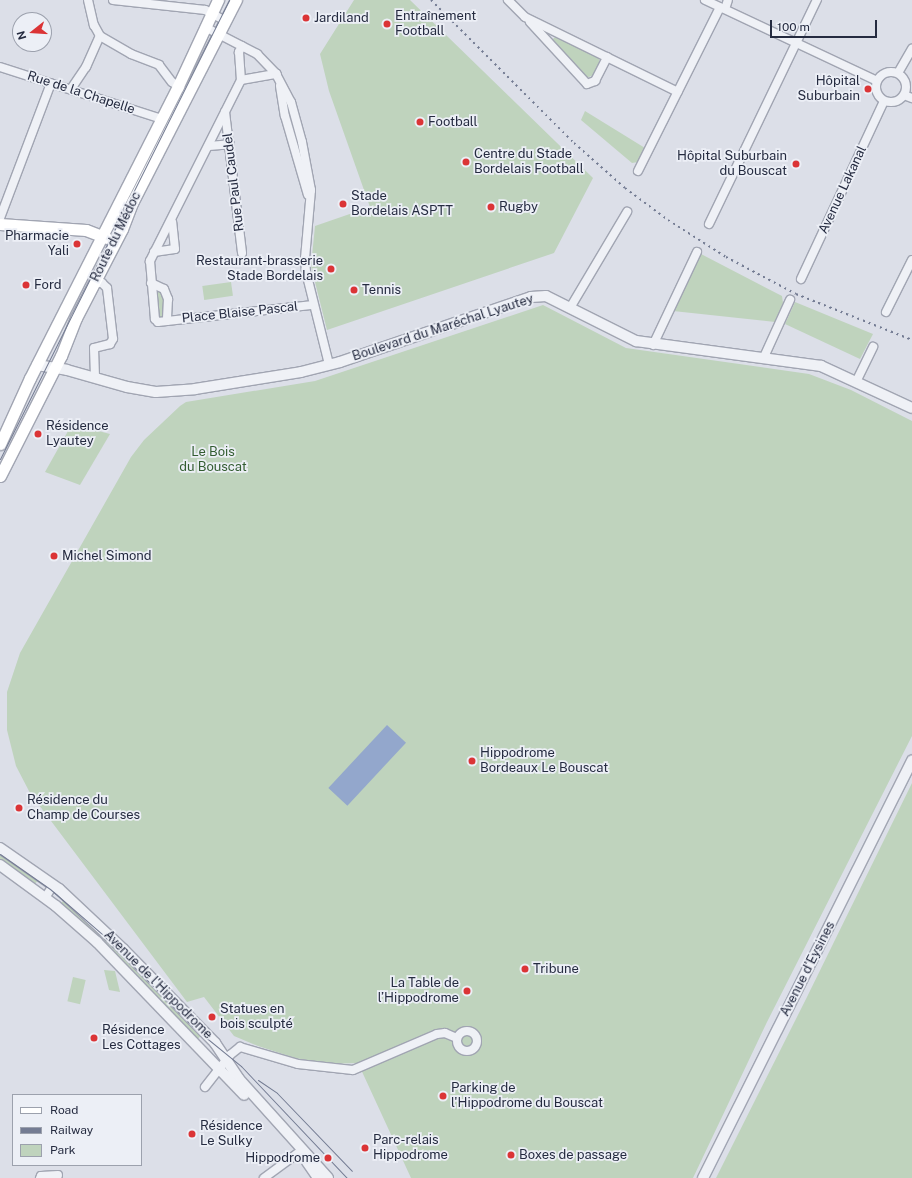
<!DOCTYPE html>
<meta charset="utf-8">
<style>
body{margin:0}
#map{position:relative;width:912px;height:1178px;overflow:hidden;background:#dcdfe8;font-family:"Public Sans",sans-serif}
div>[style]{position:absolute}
.green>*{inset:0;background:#bfd3bd;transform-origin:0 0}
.water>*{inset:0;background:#93a7cc;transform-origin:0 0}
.roads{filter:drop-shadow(1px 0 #a1a5b2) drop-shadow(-1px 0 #a1a5b2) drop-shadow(0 1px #a1a5b2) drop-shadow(0 -1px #a1a5b2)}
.minor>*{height:8px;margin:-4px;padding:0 4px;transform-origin:4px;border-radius:4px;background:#eff1f6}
.minor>.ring{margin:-4px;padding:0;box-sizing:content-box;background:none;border:8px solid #eff1f6;border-radius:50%}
.tertiary>*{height:10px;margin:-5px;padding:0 5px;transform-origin:5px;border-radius:5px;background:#eff1f6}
.secondary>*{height:11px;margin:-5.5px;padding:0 5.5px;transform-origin:5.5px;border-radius:5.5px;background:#fff}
.tram>*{height:1px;margin:-0.5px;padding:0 0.5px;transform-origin:0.5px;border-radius:0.5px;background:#747c93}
.rail>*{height:2px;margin-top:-1px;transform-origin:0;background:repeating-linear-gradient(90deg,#747c93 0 2px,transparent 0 6px)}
.dots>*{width:11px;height:11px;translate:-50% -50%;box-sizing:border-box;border:2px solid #eceff6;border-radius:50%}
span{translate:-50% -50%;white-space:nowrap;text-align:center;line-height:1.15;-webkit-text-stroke:3.5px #eceff6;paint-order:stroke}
.poi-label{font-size:13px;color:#252b40}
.left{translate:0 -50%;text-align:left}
.right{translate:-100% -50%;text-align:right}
.street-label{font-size:13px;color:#252b40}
.park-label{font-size:13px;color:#335d31}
.legend{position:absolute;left:12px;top:1094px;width:130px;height:72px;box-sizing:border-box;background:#eceff6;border:1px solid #9ca1ad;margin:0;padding:5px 7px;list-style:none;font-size:12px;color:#252b40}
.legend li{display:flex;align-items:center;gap:8px;height:20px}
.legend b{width:20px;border:1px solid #9ca1ad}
.north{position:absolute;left:12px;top:12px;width:40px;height:40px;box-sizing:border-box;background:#eceff6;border:1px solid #9ca1ad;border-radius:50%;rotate:253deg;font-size:11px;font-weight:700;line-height:16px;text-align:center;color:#252b40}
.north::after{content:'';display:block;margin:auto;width:14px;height:18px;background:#db3436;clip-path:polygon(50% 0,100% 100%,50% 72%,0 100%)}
.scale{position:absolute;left:770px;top:20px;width:107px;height:18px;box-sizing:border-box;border:2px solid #252b40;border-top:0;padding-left:5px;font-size:12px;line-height:14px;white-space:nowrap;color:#252b40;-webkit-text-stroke:3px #eceff6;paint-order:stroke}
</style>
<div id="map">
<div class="green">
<i style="clip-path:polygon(354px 0,410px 0,593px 178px,554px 253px,327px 330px,311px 266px,315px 226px,370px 207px,329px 91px,320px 54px)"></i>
<i style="clip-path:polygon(556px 36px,599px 57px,600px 64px,594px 75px,586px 78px,552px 40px)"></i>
<i style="clip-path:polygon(585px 111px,645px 148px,638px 162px,632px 163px,581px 120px)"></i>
<i style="clip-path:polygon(701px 254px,782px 296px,783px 303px,775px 322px,673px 311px)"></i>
<i style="left:231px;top:282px;width:14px;height:29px;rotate:82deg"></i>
<i style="clip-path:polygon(159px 288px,165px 299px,165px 317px,159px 319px,155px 291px)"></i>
<i style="clip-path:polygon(795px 302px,873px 334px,860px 359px,785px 324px)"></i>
<i style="clip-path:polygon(543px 305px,626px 348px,809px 374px,851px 390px,912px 421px,912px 736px,767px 1022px,693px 1178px,411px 1178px,358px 1063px,329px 1064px,295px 1058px,258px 1046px,234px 1036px,204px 997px,187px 1002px,30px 793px,16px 766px,7px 730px,7px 692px,20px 653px,131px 457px,144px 440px,180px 406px,186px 402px,315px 381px)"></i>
<i style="clip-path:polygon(72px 424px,110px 434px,80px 485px,45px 472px)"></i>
<i style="clip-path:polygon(912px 783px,912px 1178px,716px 1178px,806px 999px)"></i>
<i style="clip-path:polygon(0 852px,39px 879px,34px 885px,0 860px)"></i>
<i style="clip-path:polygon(65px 899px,203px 1033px,198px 1039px,105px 944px,60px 904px)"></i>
<i style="clip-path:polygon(104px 970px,115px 971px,120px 992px,109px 990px)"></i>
<i style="left:73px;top:977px;width:13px;height:25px;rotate:13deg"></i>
</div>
<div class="water">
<i style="left:387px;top:725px;width:26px;height:86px;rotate:43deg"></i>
</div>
<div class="roads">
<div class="minor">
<i style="left:88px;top:0;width:26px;rotate:77deg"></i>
<i style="left:94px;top:25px;width:13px;rotate:61deg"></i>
<i style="left:100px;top:36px;width:36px;rotate:30deg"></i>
<i style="left:131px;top:54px;width:30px;rotate:21deg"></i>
<i style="left:159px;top:65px;width:21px;rotate:53deg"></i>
<i style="left:172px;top:82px;width:7px;rotate:34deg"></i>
<i style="left:113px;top:0;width:93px;rotate:6.2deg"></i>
<i style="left:205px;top:10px;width:24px;rotate:28deg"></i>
<i style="left:508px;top:0;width:24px;rotate:45deg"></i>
<i style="left:525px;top:17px;width:170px;rotate:26.1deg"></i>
<i style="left:705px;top:0;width:190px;rotate:25.2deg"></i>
<i style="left:725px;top:9px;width:9px;rotate:-72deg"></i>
<i style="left:530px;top:22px;width:84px;rotate:47.4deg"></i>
<i style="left:587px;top:84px;width:9px;rotate:-21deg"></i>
<i style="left:595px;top:81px;width:27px;rotate:-63deg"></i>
<i style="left:205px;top:27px;width:59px;rotate:27.4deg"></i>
<i style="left:257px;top:54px;width:28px;rotate:46deg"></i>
<i style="left:276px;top:74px;width:32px;rotate:62deg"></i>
<i style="left:291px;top:102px;width:41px;rotate:74.6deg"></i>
<i style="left:302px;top:142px;width:49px;rotate:79.4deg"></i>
<i style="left:311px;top:190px;width:68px;rotate:95deg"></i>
<i style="left:305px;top:258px;width:14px;rotate:86deg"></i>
<i style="left:306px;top:272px;width:95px;rotate:76deg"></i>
<i style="left:242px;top:46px;width:7px;rotate:117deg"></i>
<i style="left:239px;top:52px;width:28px;rotate:86deg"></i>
<i style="left:241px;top:80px;width:203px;rotate:116.7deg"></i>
<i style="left:150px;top:261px;width:58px;rotate:85.1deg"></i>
<i style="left:155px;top:319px;width:4px;rotate:45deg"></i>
<i style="left:158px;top:322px;width:156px;rotate:-6.3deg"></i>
<i style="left:0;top:67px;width:170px;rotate:17.8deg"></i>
<i class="ring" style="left:876px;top:72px;width:22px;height:22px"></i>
<i style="left:898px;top:73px;width:28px;rotate:-60deg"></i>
<i style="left:241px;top:80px;width:36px;rotate:-10deg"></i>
<i style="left:280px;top:86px;width:30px;rotate:81deg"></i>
<i style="left:285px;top:116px;width:82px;rotate:73.8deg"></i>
<i style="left:71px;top:89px;width:27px;rotate:-56deg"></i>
<i style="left:86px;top:67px;width:34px;rotate:-66deg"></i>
<i style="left:904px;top:95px;width:9px;rotate:21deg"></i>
<i style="left:225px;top:112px;width:142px;rotate:83.1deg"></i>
<i style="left:209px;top:146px;width:21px;rotate:-5deg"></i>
<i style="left:638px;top:171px;width:183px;rotate:-63.4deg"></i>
<i style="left:0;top:218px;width:144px;rotate:-69.3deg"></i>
<i style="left:709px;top:224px;width:249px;rotate:-64.3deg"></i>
<i style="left:154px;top:252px;width:21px;rotate:-8deg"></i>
<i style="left:175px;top:249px;width:27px;rotate:-96deg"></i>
<i style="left:801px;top:279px;width:196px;rotate:-65deg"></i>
<i style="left:94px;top:283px;width:8px"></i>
<i style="left:102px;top:283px;width:7px;rotate:45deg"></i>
<i style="left:107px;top:288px;width:51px;rotate:83.3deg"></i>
<i style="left:113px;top:339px;width:6px;rotate:121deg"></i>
<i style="left:110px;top:344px;width:16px;rotate:166deg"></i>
<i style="left:94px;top:348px;width:29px;rotate:88deg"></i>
<i style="left:151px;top:283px;width:14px;rotate:25deg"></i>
<i style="left:164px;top:289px;width:11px;rotate:68deg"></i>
<i style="left:168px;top:299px;width:22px;rotate:93deg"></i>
<i style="left:570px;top:308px;width:112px;rotate:-59.3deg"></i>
<i style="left:886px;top:312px;width:58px;rotate:-63.4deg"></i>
<i style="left:653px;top:345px;width:103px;rotate:-64.7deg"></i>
<i style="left:764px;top:357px;width:63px;rotate:-65.5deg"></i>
<i style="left:857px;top:380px;width:37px;rotate:-64deg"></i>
<i style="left:45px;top:898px;width:15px;rotate:-58deg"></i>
<i class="ring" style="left:457px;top:1031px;width:12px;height:12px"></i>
<i style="left:205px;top:1087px;width:41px;rotate:-52deg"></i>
<i style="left:230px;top:1055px;width:13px;rotate:-39deg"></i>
<i style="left:240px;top:1047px;width:60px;rotate:16.3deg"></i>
<i style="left:298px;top:1064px;width:55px;rotate:6.2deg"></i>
<i style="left:353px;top:1070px;width:91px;rotate:-23.2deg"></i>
<i style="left:437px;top:1034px;width:8px;rotate:-7deg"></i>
<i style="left:445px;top:1033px;width:13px;rotate:23deg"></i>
<i style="left:40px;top:1178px;width:2px;rotate:-63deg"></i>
<i style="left:41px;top:1176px;width:17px;rotate:-3deg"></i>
<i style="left:264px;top:1178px;width:42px;rotate:-36.3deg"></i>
</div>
<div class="tertiary">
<i style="left:37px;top:365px;width:30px;rotate:9deg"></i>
<i style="left:67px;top:370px;width:62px;rotate:15.8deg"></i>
<i style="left:127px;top:387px;width:29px;rotate:10deg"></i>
<i style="left:156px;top:392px;width:39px;rotate:-4deg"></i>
<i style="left:195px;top:389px;width:107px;rotate:-9.1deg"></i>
<i style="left:301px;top:372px;width:40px;rotate:-14.4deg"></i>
<i style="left:340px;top:362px;width:202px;rotate:-18.8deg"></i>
<i style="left:531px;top:297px;width:15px;rotate:-4deg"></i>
<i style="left:546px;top:296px;width:101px;rotate:26.6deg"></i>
<i style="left:636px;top:341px;width:187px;rotate:7.7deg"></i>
<i style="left:821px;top:366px;width:100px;rotate:24.8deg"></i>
<i style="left:0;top:848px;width:72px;rotate:34.8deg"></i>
<i style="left:59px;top:889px;width:88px;rotate:43.2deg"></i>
<i style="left:123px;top:949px;width:132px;rotate:45.6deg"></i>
<i style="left:215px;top:1043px;width:43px;rotate:56.3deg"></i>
<i style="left:239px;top:1079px;width:133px;rotate:48deg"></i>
<i style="left:0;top:865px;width:69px;rotate:36.2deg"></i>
<i style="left:56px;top:906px;width:55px;rotate:41.3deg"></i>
<i style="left:97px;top:942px;width:212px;rotate:46.1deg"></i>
<i style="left:307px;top:1162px;width:19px;rotate:55deg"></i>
<i style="left:703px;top:1178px;width:467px;rotate:-63.4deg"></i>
</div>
<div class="secondary">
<i style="left:0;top:224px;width:86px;rotate:4deg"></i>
<i style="left:86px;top:230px;width:22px;rotate:21deg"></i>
<i style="left:0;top:444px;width:72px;rotate:-65.6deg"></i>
<i style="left:30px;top:378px;width:327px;rotate:-63.1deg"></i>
<i style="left:178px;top:86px;width:95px;rotate:-65.1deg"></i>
<i style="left:0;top:476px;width:135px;rotate:-63.1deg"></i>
<i style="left:61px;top:356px;width:41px;rotate:-68.5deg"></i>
<i style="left:76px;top:318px;width:100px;rotate:-62.7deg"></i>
<i style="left:122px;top:229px;width:30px;rotate:-69deg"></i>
<i style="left:133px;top:201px;width:226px;rotate:-62.9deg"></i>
</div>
</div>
<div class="tram">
<i style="left:0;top:459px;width:513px;rotate:-63.48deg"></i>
<i style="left:0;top:854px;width:61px;rotate:35deg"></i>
<i style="left:50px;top:889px;width:69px;rotate:40.9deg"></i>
<i style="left:102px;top:934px;width:130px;rotate:45.6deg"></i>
<i style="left:193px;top:1027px;width:62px;rotate:39.1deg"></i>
<i style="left:241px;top:1066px;width:154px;rotate:46.6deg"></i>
<i style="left:258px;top:1080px;width:23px;rotate:34deg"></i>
<i style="left:277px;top:1093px;width:108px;rotate:46.1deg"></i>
</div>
<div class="rail">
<i style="left:431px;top:0;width:202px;rotate:45deg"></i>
<i style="left:574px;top:143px;width:68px;rotate:41.4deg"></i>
<i style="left:625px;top:188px;width:54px;rotate:36.7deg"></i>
<i style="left:668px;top:220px;width:69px;rotate:32.5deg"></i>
<i style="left:726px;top:257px;width:79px;rotate:27.9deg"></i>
<i style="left:796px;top:294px;width:125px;rotate:21.6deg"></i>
</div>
<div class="dots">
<i style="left:306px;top:18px;background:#db3436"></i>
<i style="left:387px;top:24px;background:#db3436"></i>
<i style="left:868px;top:89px;background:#db3436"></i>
<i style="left:420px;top:122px;background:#db3436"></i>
<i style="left:466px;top:162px;background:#db3436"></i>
<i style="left:796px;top:164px;background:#db3436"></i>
<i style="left:343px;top:204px;background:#db3436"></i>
<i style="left:491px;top:207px;background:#db3436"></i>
<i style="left:77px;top:244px;background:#db3436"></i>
<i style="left:331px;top:269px;background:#db3436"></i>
<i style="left:26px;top:285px;background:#db3436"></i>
<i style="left:354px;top:290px;background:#db3436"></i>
<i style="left:38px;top:434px;background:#db3436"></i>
<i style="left:54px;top:556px;background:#db3436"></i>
<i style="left:472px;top:761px;background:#db3436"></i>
<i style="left:19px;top:808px;background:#db3436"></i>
<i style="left:525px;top:969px;background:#db3436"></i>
<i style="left:467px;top:991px;background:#db3436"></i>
<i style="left:212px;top:1017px;background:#db3436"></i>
<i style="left:94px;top:1038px;background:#db3436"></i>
<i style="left:443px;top:1096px;background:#db3436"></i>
<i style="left:192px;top:1134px;background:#db3436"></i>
<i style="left:365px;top:1148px;background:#db3436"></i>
<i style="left:511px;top:1155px;background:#db3436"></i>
<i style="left:328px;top:1158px;background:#db3436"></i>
</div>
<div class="poi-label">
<span class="left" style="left:395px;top:24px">Entraînement<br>Football</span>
<span class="left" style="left:314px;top:18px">Jardiland</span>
<span class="right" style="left:860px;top:89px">Hôpital<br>Suburbain</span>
<span class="left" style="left:428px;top:122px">Football</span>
<span class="left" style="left:474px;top:162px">Centre du Stade<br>Bordelais Football</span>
<span class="right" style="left:787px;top:164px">Hôpital Suburbain<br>du Bouscat</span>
<span class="left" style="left:351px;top:204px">Stade<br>Bordelais ASPTT</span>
<span class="left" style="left:499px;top:207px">Rugby</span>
<span class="right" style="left:69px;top:244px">Pharmacie<br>Yali</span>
<span class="right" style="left:323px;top:269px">Restaurant-brasserie<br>Stade Bordelais</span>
<span class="left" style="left:34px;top:285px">Ford</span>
<span class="left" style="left:362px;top:290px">Tennis</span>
<span class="left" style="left:46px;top:434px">Résidence<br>Lyautey</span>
<span class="left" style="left:62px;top:556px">Michel Simond</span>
<span class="left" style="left:480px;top:761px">Hippodrome<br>Bordeaux Le Bouscat</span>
<span class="left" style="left:27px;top:808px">Résidence du<br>Champ de Courses</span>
<span class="left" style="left:533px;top:969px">Tribune</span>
<span class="right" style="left:459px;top:991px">La Table de<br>l’Hippodrome</span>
<span class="left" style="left:220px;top:1017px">Statues en<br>bois sculpté</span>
<span class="left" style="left:102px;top:1038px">Résidence<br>Les Cottages</span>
<span class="left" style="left:451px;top:1096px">Parking de<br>l'Hippodrome du Bouscat</span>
<span class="left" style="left:200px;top:1134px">Résidence<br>Le Sulky</span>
<span class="left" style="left:373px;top:1148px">Parc-relais<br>Hippodrome</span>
<span class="left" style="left:519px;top:1155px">Boxes de passage</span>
<span class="right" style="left:320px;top:1158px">Hippodrome</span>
</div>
<div class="street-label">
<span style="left:81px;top:93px;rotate:18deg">Rue de la Chapelle</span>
<span style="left:234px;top:182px;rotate:-97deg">Rue Paul Caudel</span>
<span style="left:843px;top:190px;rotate:-65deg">Avenue Lakanal</span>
<span style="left:116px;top:237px;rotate:-64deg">Route du Médoc</span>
<span style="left:240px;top:313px;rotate:-6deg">Place Blaise Pascal</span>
<span style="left:443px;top:328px;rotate:-18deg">Boulevard du Maréchal Lyautey</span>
<span style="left:808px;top:969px;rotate:-63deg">Avenue d'Eysines</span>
<span style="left:158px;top:985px;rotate:45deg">Avenue de l'Hippodrome</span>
</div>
<div class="park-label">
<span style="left:213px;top:460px">Le Bois<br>du Bouscat</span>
</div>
<ul class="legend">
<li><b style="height:5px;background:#fff"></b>Road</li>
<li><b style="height:5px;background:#747c93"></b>Railway</li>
<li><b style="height:11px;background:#bfd3bd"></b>Park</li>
</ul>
<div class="north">N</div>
<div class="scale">100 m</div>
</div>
